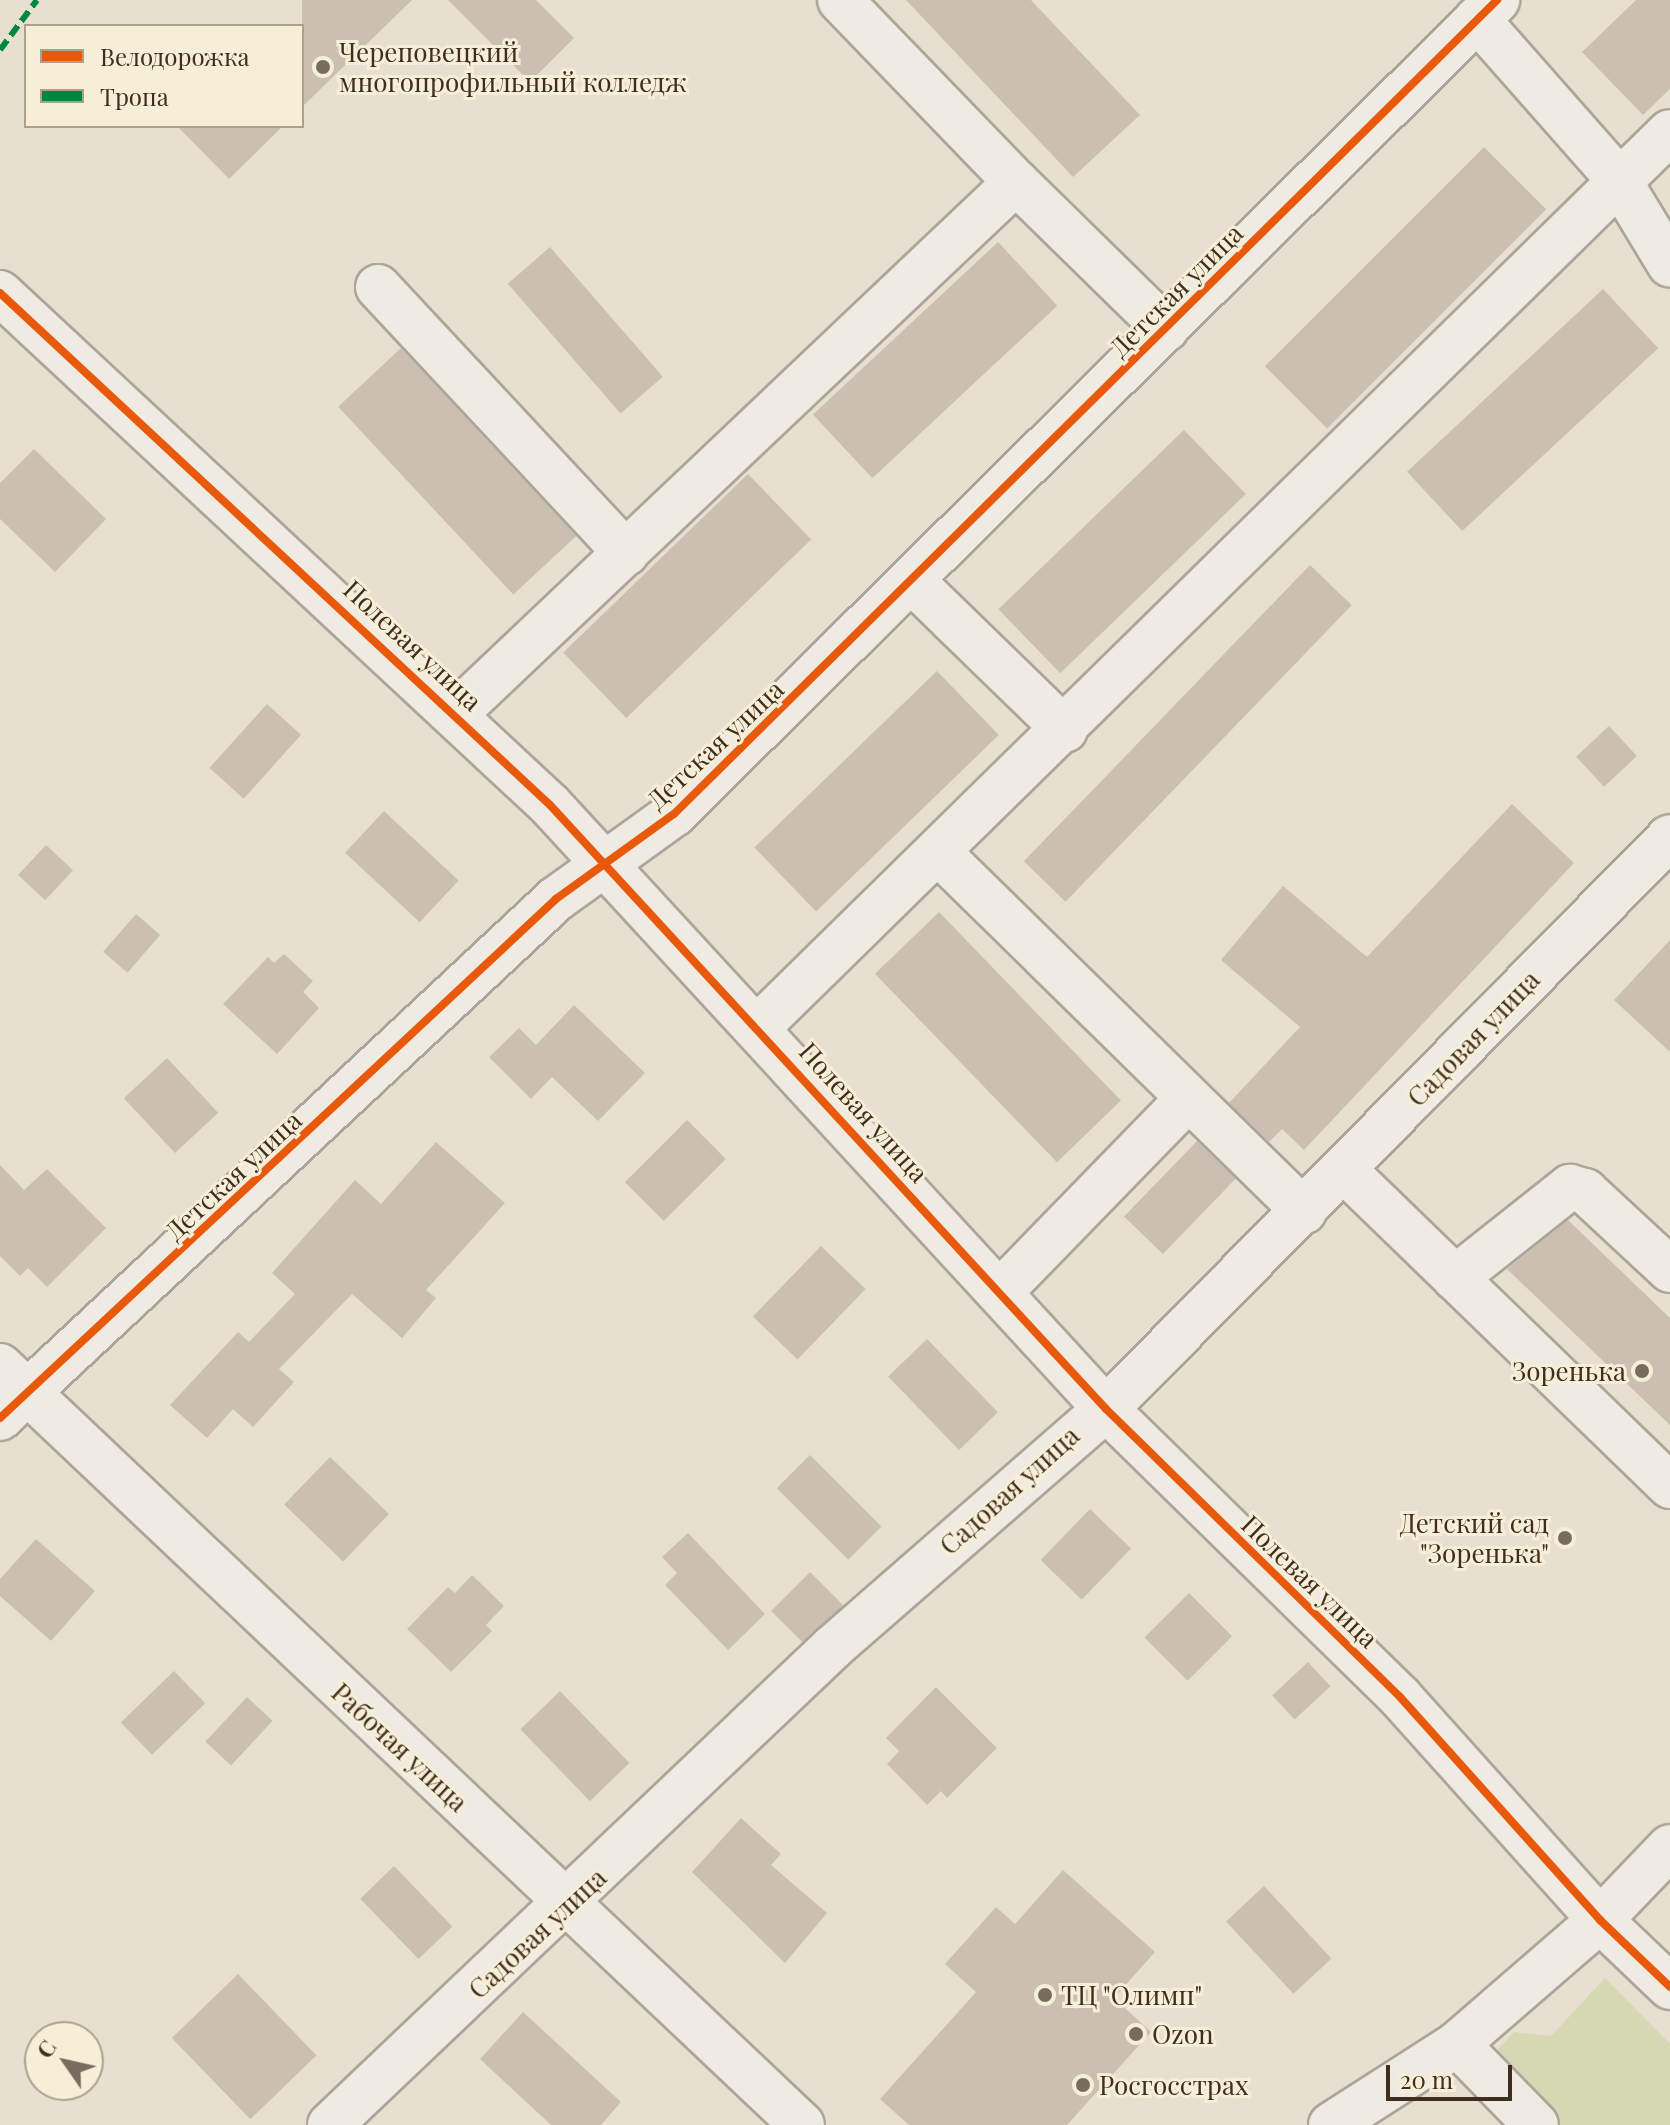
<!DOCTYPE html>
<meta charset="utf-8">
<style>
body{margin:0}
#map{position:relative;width:1670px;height:2125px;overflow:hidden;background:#e7e0d1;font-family:"Playfair Display",serif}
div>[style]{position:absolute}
.green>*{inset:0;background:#d6d7b3}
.building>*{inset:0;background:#cbbfb2;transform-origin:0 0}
.roads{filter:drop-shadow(2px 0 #ada599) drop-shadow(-2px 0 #ada599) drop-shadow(0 2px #ada599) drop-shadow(0 -2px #ada599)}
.minor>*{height:44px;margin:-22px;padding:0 22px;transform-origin:22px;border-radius:22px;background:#efebe3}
.quiet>*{height:6px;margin-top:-3px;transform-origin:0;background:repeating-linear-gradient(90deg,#00873e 0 12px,transparent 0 18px)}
.cycleway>*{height:8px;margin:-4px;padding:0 4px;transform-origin:4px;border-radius:4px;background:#e8590c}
.dots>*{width:22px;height:22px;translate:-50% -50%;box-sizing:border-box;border:4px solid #f7eed8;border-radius:50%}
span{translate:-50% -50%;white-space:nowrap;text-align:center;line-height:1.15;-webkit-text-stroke:6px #f7eed8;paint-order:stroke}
.poi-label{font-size:26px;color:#3d2e20}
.left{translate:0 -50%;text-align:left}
.right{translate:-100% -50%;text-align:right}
.street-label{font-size:26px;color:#3d2e20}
.legend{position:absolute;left:24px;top:24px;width:280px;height:104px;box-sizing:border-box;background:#f7eed8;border:2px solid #ada18e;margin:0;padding:10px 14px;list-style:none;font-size:24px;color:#3d2e20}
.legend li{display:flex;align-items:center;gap:16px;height:40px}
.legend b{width:40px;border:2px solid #ada18e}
.north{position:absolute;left:24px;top:2021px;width:80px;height:80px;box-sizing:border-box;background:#f7eed8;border:2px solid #ada18e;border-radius:50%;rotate:304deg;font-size:22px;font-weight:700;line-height:32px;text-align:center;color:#3d2e20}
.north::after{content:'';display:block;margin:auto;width:28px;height:36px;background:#786c5e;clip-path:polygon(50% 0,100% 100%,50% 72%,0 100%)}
.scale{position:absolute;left:1386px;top:2065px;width:126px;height:36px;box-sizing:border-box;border:4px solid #3d2e20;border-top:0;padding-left:10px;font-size:24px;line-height:28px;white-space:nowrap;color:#3d2e20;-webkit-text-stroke:6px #f7eed8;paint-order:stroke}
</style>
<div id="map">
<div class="green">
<i style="clip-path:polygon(1605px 1978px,1670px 2044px,1670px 2125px,1550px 2125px,1494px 2066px,1498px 2049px,1514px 2032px,1551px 2036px)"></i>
</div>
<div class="building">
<i style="clip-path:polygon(302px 0,412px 0,302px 107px)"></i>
<i style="clip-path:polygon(448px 0,536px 0,574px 38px,530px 82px)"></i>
<i style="clip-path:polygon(906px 0,1031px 0,1140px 115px,1073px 177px)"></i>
<i style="clip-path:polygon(1636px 0,1670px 0,1670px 89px,1643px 115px,1582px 52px)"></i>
<i style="clip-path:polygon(177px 126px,283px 126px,229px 179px)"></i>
<i style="left:1484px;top:147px;width:88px;height:310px;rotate:45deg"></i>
<i style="left:998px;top:242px;width:87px;height:253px;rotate:47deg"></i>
<i style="left:550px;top:247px;width:172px;height:56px;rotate:49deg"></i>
<i style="left:1603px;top:289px;width:81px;height:268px;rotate:47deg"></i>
<i style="left:401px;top:348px;width:257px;height:86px;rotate:47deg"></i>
<i style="left:1184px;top:430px;width:89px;height:258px;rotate:46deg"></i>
<i style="clip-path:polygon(34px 449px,106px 519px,55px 572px,0 519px,0 483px)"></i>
<i style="left:748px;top:474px;width:91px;height:257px;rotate:46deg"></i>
<i style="left:1310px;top:565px;width:58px;height:412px;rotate:44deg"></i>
<i style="left:937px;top:671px;width:89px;height:254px;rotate:46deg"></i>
<i style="left:267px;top:704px;width:46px;height:86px;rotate:42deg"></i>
<i style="left:1609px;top:726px;width:41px;height:45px;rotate:47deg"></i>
<i style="clip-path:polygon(1512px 804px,1574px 863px,1304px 1150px,1282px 1129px,1269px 1142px,1229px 1103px,1300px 1027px,1221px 960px,1283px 886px,1367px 957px)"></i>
<i style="left:384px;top:811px;width:102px;height:57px;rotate:43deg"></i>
<i style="left:46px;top:845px;width:37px;height:41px;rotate:43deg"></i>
<i style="left:939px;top:912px;width:262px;height:89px;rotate:46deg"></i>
<i style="left:136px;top:914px;width:32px;height:50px;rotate:41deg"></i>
<i style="clip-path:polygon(1670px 940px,1670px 1052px,1614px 1000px)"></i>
<i style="clip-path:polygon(284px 954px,313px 981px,303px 992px,319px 1008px,277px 1054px,223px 1004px,268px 957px,274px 963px)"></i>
<i style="clip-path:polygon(574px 1005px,645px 1073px,598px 1121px,552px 1077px,531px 1099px,489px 1057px,519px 1028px,536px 1045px)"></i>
<i style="left:167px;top:1058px;width:75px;height:59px;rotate:47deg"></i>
<i style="left:687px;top:1120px;width:55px;height:88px;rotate:45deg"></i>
<i style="left:1197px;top:1141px;width:54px;height:105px;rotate:44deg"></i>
<i style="clip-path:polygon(436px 1142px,505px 1203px,426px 1290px,436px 1298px,402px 1338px,352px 1294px,279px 1369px,294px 1382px,253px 1427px,233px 1409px,207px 1438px,170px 1405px,238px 1332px,249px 1342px,295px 1294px,272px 1273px,355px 1180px,381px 1204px)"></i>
<i style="clip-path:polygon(0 1165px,24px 1190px,47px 1169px,106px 1228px,47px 1287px,28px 1268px,20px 1276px,0 1256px)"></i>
<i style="clip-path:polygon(1568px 1220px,1670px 1318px,1670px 1425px,1507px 1269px)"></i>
<i style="left:821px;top:1246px;width:62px;height:98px;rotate:44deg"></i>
<i style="left:927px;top:1339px;width:102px;height:54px;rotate:46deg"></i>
<i style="left:810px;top:1455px;width:101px;height:47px;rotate:45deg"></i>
<i style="left:330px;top:1457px;width:82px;height:66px;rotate:44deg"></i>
<i style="left:1090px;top:1509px;width:57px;height:71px;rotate:44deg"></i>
<i style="clip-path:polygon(688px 1533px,765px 1614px,728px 1650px,665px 1585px,677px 1573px,662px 1557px)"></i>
<i style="clip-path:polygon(36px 1539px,95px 1591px,51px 1641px,0 1596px,0 1579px)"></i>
<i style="left:810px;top:1572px;width:47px;height:55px;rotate:45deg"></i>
<i style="clip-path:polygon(472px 1575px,504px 1606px,486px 1625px,492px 1631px,451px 1672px,407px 1629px,448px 1587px,455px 1593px)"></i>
<i style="left:1189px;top:1593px;width:61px;height:63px;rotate:45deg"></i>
<i style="left:1308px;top:1662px;width:33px;height:49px;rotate:47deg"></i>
<i style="left:174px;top:1671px;width:45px;height:74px;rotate:46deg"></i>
<i style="clip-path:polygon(936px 1687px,997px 1748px,947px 1798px,941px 1791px,927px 1805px,887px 1764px,899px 1751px,886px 1738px)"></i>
<i style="left:560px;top:1691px;width:100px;height:55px;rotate:46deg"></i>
<i style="left:247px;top:1697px;width:35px;height:61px;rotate:43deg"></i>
<i style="clip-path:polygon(741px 1818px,781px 1854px,771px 1865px,827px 1913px,785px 1963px,692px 1872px)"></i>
<i style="left:394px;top:1866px;width:84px;height:47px;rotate:46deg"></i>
<i style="clip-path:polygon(1063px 1870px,1155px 1952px,1114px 1998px,1151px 2032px,1067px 2125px,909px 2125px,880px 2099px,976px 1992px,945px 1964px,996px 1907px,1015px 1924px)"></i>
<i style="left:1264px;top:1886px;width:99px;height:52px;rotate:47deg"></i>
<i style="left:238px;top:1974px;width:113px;height:92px;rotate:46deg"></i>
<i style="clip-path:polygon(523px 2012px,621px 2102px,601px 2125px,551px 2125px,480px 2059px)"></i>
</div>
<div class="roads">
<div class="minor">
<i style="left:840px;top:0;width:253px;rotate:46deg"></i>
<i style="left:1477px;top:19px;width:213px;rotate:48.6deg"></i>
<i style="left:1618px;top:179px;width:100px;rotate:58.8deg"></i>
<i style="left:378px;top:287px;width:364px;rotate:47deg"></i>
<i style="left:0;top:293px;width:751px;rotate:42.95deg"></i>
<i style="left:550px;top:805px;width:821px;rotate:47.37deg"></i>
<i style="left:1106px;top:1409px;width:412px;rotate:44.4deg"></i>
<i style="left:1400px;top:1697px;width:300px;rotate:48.1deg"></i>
<i style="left:1600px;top:1920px;width:97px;rotate:43.7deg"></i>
<i style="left:913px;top:582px;width:212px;rotate:44.2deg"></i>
<i style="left:457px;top:712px;width:770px;rotate:-43.47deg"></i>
<i style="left:1016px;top:182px;width:210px;rotate:44.4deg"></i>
<i style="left:938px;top:852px;width:513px;rotate:44.45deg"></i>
<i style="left:759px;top:1026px;width:1276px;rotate:-44.46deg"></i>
<i style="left:1344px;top:1170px;width:454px;rotate:44.1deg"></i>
<i style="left:1455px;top:1278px;width:147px;rotate:-38.4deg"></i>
<i style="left:1570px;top:1187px;width:16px;rotate:15deg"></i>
<i style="left:1585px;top:1191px;width:116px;rotate:42.9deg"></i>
<i style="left:1000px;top:1292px;width:268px;rotate:-45.8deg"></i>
<i style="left:0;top:1366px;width:1104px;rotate:43.42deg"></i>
<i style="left:0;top:1418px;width:761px;rotate:-43.03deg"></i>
<i style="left:556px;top:899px;width:145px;rotate:-35.8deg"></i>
<i style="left:674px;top:814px;width:1158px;rotate:-44.68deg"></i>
<i style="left:1457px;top:2044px;width:113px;rotate:45.7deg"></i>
<i style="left:330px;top:2125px;width:694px;rotate:-43.54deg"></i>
<i style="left:833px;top:1647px;width:362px;rotate:-41.1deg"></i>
<i style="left:1106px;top:1409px;width:803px;rotate:-45.4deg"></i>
<i style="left:1331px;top:2125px;width:150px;rotate:-32.7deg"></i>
<i style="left:1457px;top:2044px;width:189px;rotate:-40.9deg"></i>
<i style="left:1600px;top:1920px;width:101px;rotate:-46.2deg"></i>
</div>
</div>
<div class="quiet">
<i style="left:0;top:50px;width:62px;rotate:-53.5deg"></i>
</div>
<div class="cycleway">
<i style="left:0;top:293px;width:751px;rotate:42.95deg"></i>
<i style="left:550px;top:805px;width:821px;rotate:47.37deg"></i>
<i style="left:1106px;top:1409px;width:412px;rotate:44.4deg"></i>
<i style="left:1400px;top:1697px;width:300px;rotate:48.1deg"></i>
<i style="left:1600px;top:1920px;width:97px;rotate:43.7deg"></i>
<i style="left:0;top:1418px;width:761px;rotate:-43.03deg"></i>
<i style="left:556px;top:899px;width:145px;rotate:-35.8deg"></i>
<i style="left:674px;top:814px;width:1158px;rotate:-44.68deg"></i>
</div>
<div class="dots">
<i style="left:323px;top:67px;background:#786c5e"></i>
<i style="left:1642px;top:1371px;background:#786c5e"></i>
<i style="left:1565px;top:1538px;background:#786c5e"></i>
<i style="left:1045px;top:1995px;background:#786c5e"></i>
<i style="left:1136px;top:2034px;background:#786c5e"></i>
<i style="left:1083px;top:2085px;background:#786c5e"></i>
</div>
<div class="poi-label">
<span class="left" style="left:339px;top:67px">Череповецкий<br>многопрофильный колледж</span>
<span class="right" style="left:1626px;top:1371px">Зоренька</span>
<span class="right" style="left:1549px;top:1538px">Детский сад<br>"Зоренька"</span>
<span class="left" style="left:1061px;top:1995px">ТЦ "Олимп"</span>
<span class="left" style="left:1152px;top:2034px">Ozon</span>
<span class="left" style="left:1099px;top:2085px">Росгосстрах</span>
</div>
<div class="street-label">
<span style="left:1176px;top:290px;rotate:-45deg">Детская улица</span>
<span style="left:413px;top:645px;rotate:43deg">Полевая улица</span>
<span style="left:715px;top:744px;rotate:-43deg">Детская улица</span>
<span style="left:1473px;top:1038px;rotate:-46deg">Садовая улица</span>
<span style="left:864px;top:1112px;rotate:48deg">Полевая улица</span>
<span style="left:233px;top:1175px;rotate:-43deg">Детская улица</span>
<span style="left:1009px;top:1490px;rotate:-42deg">Садовая улица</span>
<span style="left:1310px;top:1581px;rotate:44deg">Полевая улица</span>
<span style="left:400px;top:1747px;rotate:43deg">Рабочая улица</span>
<span style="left:537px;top:1933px;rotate:-43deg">Садовая улица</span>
</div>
<ul class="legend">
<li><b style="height:10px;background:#e8590c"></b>Велодорожка</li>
<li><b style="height:10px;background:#00873e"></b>Тропа</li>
</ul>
<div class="north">С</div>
<div class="scale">20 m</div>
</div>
